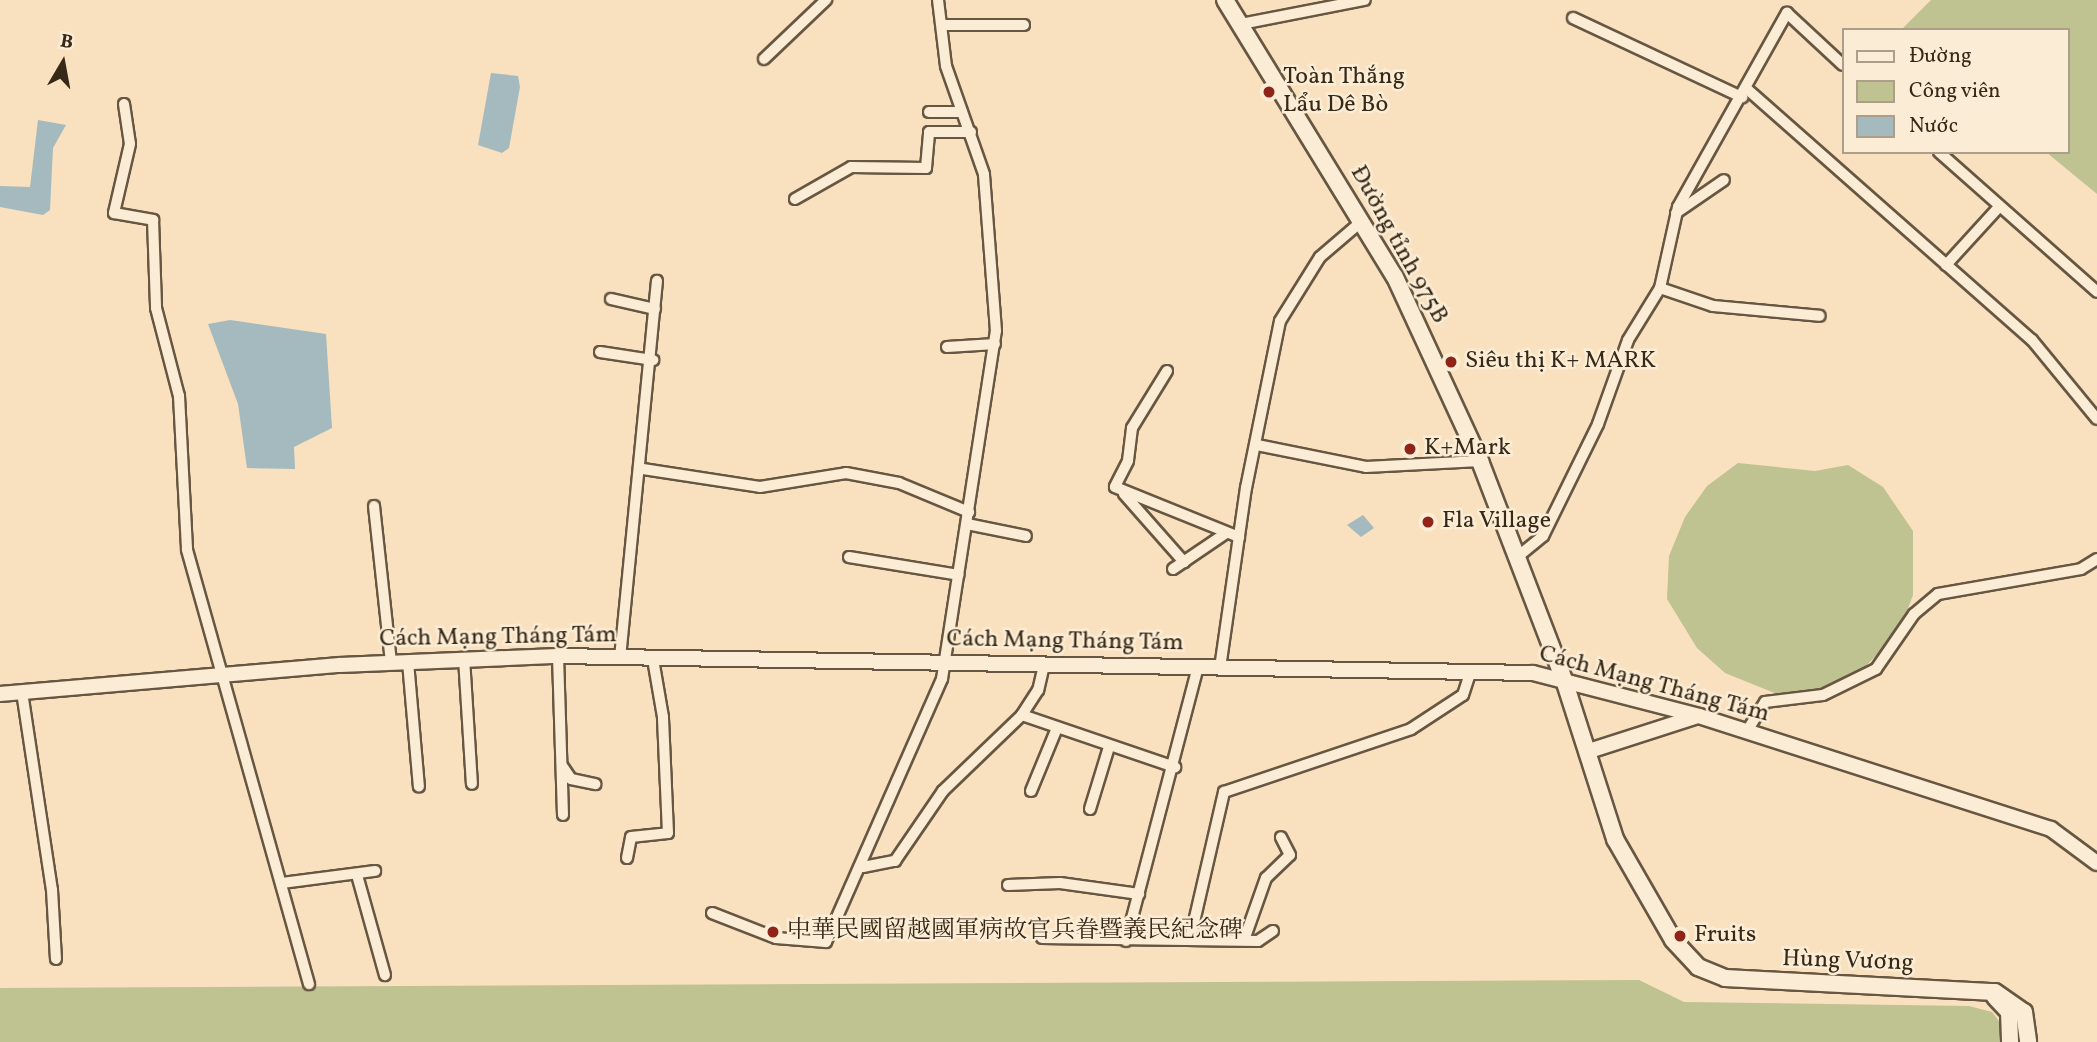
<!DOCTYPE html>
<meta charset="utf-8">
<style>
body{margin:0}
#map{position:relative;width:2097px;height:1042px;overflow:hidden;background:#f9e1bf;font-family:Vollkorn,"Noto Serif SC",serif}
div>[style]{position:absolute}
.green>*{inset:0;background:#bfc291}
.water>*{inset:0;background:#a4babe}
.roads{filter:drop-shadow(2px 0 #675742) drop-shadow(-2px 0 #675742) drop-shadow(0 2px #675742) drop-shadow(0 -2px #675742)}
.minor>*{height:10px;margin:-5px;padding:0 5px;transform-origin:5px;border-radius:5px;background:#fbecd5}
.tertiary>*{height:14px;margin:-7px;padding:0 7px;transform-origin:7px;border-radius:7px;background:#fbecd5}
.secondary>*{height:16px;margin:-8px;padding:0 8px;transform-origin:8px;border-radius:8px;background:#fbecd5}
.dots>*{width:19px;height:19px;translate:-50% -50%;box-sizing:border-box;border:4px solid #fbecd5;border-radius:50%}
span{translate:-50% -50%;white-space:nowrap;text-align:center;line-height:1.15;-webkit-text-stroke:5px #fbecd5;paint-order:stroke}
.poi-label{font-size:24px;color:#362918}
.left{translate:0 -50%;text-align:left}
.street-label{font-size:24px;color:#362918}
.legend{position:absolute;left:1842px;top:28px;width:228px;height:126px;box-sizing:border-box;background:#fbecd5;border:2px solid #ac9e89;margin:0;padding:9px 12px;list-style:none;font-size:21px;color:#362918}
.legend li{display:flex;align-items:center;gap:14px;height:35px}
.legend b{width:35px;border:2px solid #ac9e89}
.north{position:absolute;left:28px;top:28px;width:70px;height:70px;-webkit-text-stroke:5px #fbecd5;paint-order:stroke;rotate:10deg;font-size:19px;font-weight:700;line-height:28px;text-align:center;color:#362918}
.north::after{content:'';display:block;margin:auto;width:24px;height:32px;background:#362918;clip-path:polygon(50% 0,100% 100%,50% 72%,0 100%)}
</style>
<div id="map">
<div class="green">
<i style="clip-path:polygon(1931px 0,2097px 0,2097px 194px,2046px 152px,2067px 152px,2067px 30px,1901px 30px)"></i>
<i style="clip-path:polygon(1738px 463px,1815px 471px,1848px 465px,1883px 487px,1913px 531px,1913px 595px,1899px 632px,1858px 674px,1824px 691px,1782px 696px,1725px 673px,1697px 648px,1667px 599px,1669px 556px,1685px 517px,1707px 486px)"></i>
<i style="clip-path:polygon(1639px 980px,1684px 1002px,1969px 1006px,1992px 1012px,2002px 1025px,2003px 1042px,0 1042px,0 988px)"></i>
</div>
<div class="water">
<i style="clip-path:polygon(491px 73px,518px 76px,520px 87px,509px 148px,502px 153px,478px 145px)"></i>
<i style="clip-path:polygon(38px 120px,66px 125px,53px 148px,50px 210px,43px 215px,0 207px,0 186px,30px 187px)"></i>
<i style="clip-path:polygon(230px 320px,326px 334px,332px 428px,294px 447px,295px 469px,247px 468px,238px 404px,208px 324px)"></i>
<i style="clip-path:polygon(1363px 515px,1374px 528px,1361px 537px,1347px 525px)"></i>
</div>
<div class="roads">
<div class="minor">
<i style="left:1573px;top:18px;width:187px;rotate:25.1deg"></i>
<i style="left:1241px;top:24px;width:126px;rotate:-11deg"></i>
<i style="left:944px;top:25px;width:80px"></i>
<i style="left:764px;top:59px;width:86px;rotate:-43.6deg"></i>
<i style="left:1747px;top:89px;width:380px;rotate:41.4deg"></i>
<i style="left:2032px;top:340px;width:102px;rotate:50.6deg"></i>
<i style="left:124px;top:104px;width:40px;rotate:81.5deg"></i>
<i style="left:130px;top:144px;width:71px;rotate:103.1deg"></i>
<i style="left:114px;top:213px;width:40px;rotate:10deg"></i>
<i style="left:153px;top:220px;width:88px;rotate:88deg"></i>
<i style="left:156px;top:308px;width:91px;rotate:75.4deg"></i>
<i style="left:179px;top:396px;width:154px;rotate:87deg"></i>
<i style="left:187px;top:550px;width:451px;rotate:74.3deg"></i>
<i style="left:929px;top:112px;width:33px"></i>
<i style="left:1939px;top:152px;width:211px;rotate:41.5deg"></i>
<i style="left:795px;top:199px;width:64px;rotate:-29.7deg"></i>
<i style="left:851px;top:167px;width:75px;rotate:0.8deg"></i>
<i style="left:926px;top:168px;width:36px;rotate:-85deg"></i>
<i style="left:929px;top:132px;width:42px"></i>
<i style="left:1676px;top:213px;width:58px;rotate:-34.5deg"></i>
<i style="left:1946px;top:265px;width:79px;rotate:-47.6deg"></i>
<i style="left:1660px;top:288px;width:56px;rotate:18.8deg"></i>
<i style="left:1713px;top:306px;width:107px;rotate:5.3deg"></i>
<i style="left:611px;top:299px;width:45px;rotate:12.8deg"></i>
<i style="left:947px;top:347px;width:48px;rotate:-3.6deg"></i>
<i style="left:600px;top:352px;width:54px;rotate:8.6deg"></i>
<i style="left:1167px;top:371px;width:67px;rotate:121.6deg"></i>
<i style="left:1132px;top:428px;width:33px;rotate:97deg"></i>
<i style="left:1128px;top:461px;width:29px;rotate:117deg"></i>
<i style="left:1115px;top:487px;width:134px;rotate:22deg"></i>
<i style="left:1257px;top:445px;width:111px;rotate:11.4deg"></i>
<i style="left:1366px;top:467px;width:114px;rotate:-3deg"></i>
<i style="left:643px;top:469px;width:118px;rotate:8.7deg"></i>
<i style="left:760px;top:487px;width:87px;rotate:-9.2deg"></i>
<i style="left:846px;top:473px;width:54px;rotate:10.7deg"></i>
<i style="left:899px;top:483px;width:76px;rotate:22.5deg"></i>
<i style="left:1124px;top:494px;width:91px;rotate:48.6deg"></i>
<i style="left:374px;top:506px;width:157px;rotate:83.8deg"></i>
<i style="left:967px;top:524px;width:60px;rotate:11.5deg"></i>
<i style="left:849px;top:557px;width:111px;rotate:9.3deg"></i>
<i style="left:1516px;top:558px;width:35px;rotate:-39deg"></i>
<i style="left:1543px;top:536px;width:125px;rotate:-63.8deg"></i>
<i style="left:1598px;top:424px;width:89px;rotate:-70.3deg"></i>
<i style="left:1628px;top:340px;width:61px;rotate:-58.4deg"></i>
<i style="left:1660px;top:288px;width:83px;rotate:-77.5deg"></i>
<i style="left:1678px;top:207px;width:223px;rotate:-60.7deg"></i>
<i style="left:1787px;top:13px;width:76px;rotate:42.9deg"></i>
<i style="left:1173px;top:569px;width:64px;rotate:-34.2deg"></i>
<i style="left:558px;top:656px;width:159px;rotate:88.2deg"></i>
<i style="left:464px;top:658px;width:126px;rotate:86.4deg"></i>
<i style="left:620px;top:658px;width:379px;rotate:-84.4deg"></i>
<i style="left:408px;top:662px;width:125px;rotate:85deg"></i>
<i style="left:1044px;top:665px;width:26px;rotate:103deg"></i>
<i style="left:1038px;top:690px;width:30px;rotate:123deg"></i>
<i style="left:1022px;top:715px;width:162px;rotate:18.8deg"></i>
<i style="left:1220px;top:668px;width:182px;rotate:-81.8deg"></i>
<i style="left:1246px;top:488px;width:170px;rotate:-78.5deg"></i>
<i style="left:1280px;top:321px;width:75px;rotate:-58deg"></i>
<i style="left:1320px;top:257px;width:55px;rotate:-40.6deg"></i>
<i style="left:22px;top:692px;width:200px;rotate:81.4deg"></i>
<i style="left:52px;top:890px;width:69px;rotate:86.7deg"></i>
<i style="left:1747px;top:731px;width:34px;rotate:-58deg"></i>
<i style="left:1765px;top:702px;width:58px;rotate:-6.9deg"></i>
<i style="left:1823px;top:695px;width:59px;rotate:-26.1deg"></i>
<i style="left:1876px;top:669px;width:67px;rotate:-55.4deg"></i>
<i style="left:1914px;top:614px;width:31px;rotate:-40deg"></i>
<i style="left:1938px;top:594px;width:145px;rotate:-9.9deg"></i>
<i style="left:2081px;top:569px;width:19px;rotate:-32deg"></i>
<i style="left:563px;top:767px;width:14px;rotate:56deg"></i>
<i style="left:571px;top:779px;width:25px;rotate:12deg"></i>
<i style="left:1031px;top:791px;width:68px;rotate:-67.6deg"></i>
<i style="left:1090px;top:809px;width:65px;rotate:-73deg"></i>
<i style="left:627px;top:858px;width:21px;rotate:-79deg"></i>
<i style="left:631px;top:837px;width:37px;rotate:-6deg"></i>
<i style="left:668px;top:833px;width:116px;rotate:-92.5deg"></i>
<i style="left:663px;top:717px;width:59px;rotate:-99.8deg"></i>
<i style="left:863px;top:867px;width:33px;rotate:-11deg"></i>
<i style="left:895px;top:861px;width:85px;rotate:-55.6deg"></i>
<i style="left:943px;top:791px;width:110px;rotate:-43.9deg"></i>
<i style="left:357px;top:875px;width:104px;rotate:74.4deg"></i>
<i style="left:282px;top:883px;width:94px;rotate:-7.4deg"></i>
<i style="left:1008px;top:885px;width:52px;rotate:-2.2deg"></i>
<i style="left:1060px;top:883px;width:80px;rotate:7.9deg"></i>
<i style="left:712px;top:913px;width:69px;rotate:21.3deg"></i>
<i style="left:776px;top:938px;width:50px;rotate:4.6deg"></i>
<i style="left:826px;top:942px;width:287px;rotate:-66.2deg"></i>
<i style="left:942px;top:679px;width:352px;rotate:-81.2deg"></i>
<i style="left:996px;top:331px;width:157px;rotate:-94.4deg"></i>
<i style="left:984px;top:174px;width:114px;rotate:-109.4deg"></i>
<i style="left:946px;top:66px;width:66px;rotate:-96.9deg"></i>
<i style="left:1191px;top:935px;width:147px;rotate:-77deg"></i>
<i style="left:1224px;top:792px;width:197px;rotate:-18.6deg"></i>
<i style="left:1411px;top:729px;width:62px;rotate:-33.2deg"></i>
<i style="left:1463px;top:695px;width:20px;rotate:-72deg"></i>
<i style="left:1042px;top:938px;width:216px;rotate:0.8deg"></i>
<i style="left:1258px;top:941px;width:18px;rotate:-34deg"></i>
<i style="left:1244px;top:940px;width:66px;rotate:-70.5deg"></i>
<i style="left:1266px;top:878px;width:33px;rotate:-44deg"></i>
<i style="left:1290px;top:855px;width:20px;rotate:-117deg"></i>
<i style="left:1126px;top:941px;width:283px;rotate:-75.3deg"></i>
</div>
<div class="tertiary">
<i style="left:0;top:694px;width:341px;rotate:-4.9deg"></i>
<i style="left:340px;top:665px;width:218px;rotate:-2.4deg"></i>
<i style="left:558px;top:656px;width:975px;rotate:1deg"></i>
<i style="left:1533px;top:673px;width:171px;rotate:14.5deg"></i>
<i style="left:1699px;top:716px;width:370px;rotate:17.8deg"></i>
<i style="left:2051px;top:829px;width:57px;rotate:36.5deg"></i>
<i style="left:1589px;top:751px;width:114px;rotate:-17.8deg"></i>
</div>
<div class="secondary">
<i style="left:1225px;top:0;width:325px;rotate:58.5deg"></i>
<i style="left:1395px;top:277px;width:203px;rotate:65.2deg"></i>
<i style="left:1480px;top:461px;width:238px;rotate:69deg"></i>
<i style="left:1565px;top:683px;width:164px;rotate:72.2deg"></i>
<i style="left:1615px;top:839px;width:116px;rotate:60.1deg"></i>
<i style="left:1673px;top:940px;width:37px;rotate:47deg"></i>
<i style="left:1698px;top:967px;width:29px;rotate:22deg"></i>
<i style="left:1725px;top:978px;width:270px;rotate:3deg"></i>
<i style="left:1995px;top:992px;width:35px;rotate:35deg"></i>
<i style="left:2024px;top:1012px;width:30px;rotate:82deg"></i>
<i style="left:1995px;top:997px;width:21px;rotate:47deg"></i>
<i style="left:2009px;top:1012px;width:30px;rotate:88deg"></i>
</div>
</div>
<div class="dots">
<i style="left:1269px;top:92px;background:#8f2418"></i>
<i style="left:1451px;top:362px;background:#8f2418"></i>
<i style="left:1410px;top:449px;background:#8f2418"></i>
<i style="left:1428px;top:522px;background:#8f2418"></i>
<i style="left:773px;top:932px;background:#8f2418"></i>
<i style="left:1680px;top:936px;background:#8f2418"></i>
</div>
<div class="poi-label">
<span class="left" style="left:1283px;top:92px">Toàn Thắng<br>Lẩu Dê Bò</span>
<span class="left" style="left:1465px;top:362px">Siêu thị K+ MARK</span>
<span class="left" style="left:1424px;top:449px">K+Mark</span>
<span class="left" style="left:1442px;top:522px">Fla Village</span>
<span class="left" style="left:787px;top:932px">中華民國留越國軍病故官兵眷暨義民紀念碑</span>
<span class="left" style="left:1694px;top:936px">Fruits</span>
</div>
<div class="street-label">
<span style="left:1398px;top:245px;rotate:61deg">Đường tỉnh 975B</span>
<span style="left:498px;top:638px;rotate:-1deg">Cách Mạng Tháng Tám</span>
<span style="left:1065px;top:642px;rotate:1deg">Cách Mạng Tháng Tám</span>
<span style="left:1654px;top:685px;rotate:15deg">Cách Mạng Tháng Tám</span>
<span style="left:1848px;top:962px;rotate:2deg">Hùng Vương</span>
</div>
<ul class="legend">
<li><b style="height:9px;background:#fbecd5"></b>Đường</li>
<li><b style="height:19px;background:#bfc291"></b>Công viên</li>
<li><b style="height:19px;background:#a4babe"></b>Nước</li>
</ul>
<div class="north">B</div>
</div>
